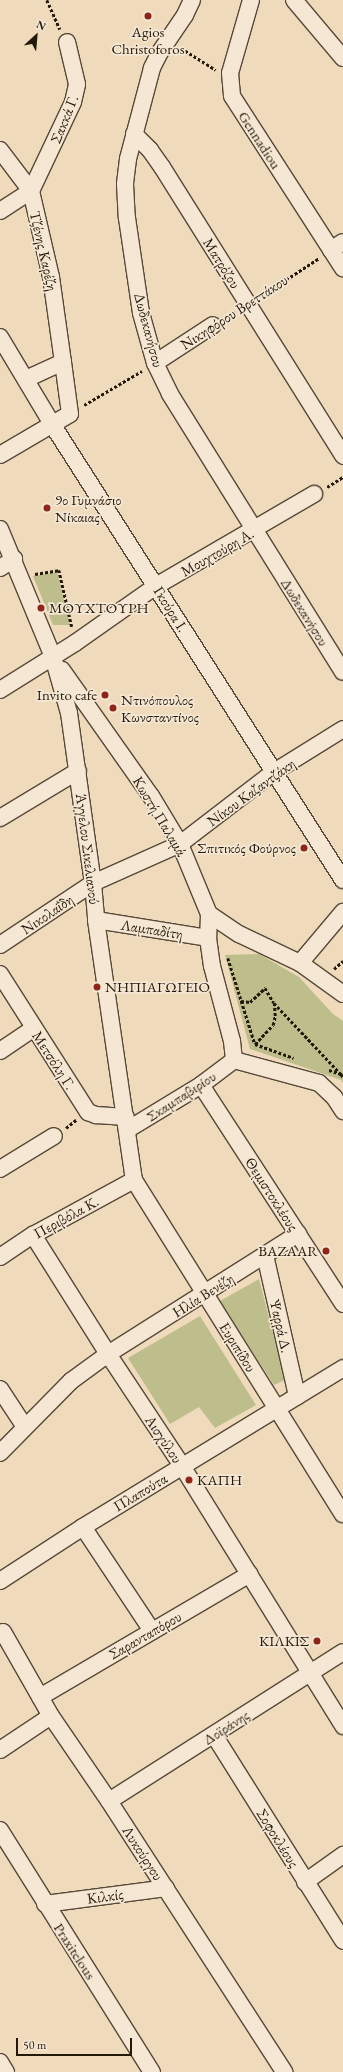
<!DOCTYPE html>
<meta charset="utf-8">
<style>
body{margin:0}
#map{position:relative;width:343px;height:2072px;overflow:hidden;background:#efdabc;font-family:"EB Garamond",serif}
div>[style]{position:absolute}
.green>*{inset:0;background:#bebe8d}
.path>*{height:2.5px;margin-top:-1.25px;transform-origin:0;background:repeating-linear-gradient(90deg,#23190b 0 3px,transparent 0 5px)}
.roads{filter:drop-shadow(1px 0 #564937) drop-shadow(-1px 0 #564937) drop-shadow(0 1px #564937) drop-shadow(0 -1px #564937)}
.minor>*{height:16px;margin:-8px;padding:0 8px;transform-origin:8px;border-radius:8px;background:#f5e7d3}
.dots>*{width:11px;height:11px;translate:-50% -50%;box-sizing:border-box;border:2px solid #f5e7d3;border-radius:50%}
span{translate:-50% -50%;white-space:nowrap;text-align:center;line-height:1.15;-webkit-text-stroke:3.5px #f5e7d3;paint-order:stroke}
.poi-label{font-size:15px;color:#23190b}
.left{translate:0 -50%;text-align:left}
.right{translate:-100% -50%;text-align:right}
.street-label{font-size:15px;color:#23190b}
.north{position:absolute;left:16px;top:16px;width:40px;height:40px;-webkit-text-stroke:3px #f5e7d3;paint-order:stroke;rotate:26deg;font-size:11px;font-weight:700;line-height:16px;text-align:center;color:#23190b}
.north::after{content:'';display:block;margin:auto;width:14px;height:18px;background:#23190b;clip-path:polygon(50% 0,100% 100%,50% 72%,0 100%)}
.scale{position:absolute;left:16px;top:2038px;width:116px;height:18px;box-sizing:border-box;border:2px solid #23190b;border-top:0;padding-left:5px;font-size:12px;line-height:14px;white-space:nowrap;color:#23190b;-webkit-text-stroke:3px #f5e7d3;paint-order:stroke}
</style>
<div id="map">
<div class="green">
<i style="clip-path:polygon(57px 572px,70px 625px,53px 625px,33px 576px)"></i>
<i style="clip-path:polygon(259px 954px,299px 977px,333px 1014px,343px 1021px,343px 1083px,341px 1080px,250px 1049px,225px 955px)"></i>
<i style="clip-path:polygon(259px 1279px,285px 1380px,274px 1385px,220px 1301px)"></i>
<i style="clip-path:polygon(200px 1316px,256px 1405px,215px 1428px,199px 1407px,170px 1424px,128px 1358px)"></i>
</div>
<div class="path">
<i style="left:47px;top:0;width:32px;rotate:66deg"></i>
<i style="left:181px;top:48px;width:41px;rotate:32.2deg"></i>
<i style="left:261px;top:296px;width:69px;rotate:-33.2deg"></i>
<i style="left:225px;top:318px;width:12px;rotate:-31deg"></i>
<i style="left:84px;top:405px;width:67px;rotate:-30.4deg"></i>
<i style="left:327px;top:487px;width:19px;rotate:-32deg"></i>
<i style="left:35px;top:574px;width:24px;rotate:-9deg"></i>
<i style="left:59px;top:570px;width:58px;rotate:77.2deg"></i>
<i style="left:228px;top:958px;width:90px;rotate:72.6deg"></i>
<i style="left:255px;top:1044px;width:41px;rotate:19.7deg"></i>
<i style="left:334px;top:969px;width:12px;rotate:-42deg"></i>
<i style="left:241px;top:1001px;width:9px;rotate:6deg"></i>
<i style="left:250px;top:1002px;width:21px;rotate:-43deg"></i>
<i style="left:265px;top:988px;width:17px;rotate:59deg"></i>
<i style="left:274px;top:1003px;width:98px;rotate:46.7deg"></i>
<i style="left:255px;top:1044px;width:26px;rotate:-47deg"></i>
<i style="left:273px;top:1025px;width:9px;rotate:-77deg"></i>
<i style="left:275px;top:1016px;width:13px;rotate:-94deg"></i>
<i style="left:329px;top:1070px;width:13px;rotate:18deg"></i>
<i style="left:341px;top:1074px;width:4px;rotate:56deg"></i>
<i style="left:66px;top:1128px;width:13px;rotate:-39deg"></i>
</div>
<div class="roads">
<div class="minor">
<i style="left:192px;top:0;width:17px;rotate:115deg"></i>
<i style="left:185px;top:15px;width:45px;rotate:124deg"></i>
<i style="left:160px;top:52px;width:18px;rotate:117deg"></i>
<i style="left:152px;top:68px;width:94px;rotate:104.8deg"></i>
<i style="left:128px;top:159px;width:25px;rotate:97deg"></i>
<i style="left:125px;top:184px;width:34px;rotate:87deg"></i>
<i style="left:127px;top:218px;width:96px;rotate:81.6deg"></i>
<i style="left:141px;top:313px;width:52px;rotate:74.4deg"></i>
<i style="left:155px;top:363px;width:34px;rotate:64deg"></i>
<i style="left:170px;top:394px;width:327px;rotate:58.1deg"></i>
<i style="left:251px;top:0;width:76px;rotate:106deg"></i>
<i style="left:230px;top:73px;width:23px;rotate:85deg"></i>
<i style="left:232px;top:96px;width:205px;rotate:57.2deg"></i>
<i style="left:294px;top:0;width:76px;rotate:49.8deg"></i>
<i style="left:134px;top:134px;width:23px;rotate:45deg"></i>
<i style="left:150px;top:150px;width:21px;rotate:55deg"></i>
<i style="left:162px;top:167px;width:341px;rotate:57.9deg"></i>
<i style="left:0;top:150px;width:51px;rotate:52.9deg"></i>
<i style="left:31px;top:191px;width:88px;rotate:76.9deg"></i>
<i style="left:51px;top:277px;width:86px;rotate:82deg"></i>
<i style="left:63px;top:362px;width:41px;rotate:155.3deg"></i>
<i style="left:0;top:211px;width:37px;rotate:-33deg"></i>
<i style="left:31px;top:191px;width:98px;rotate:-64.7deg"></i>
<i style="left:73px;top:102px;width:18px;rotate:-77deg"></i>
<i style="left:77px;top:84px;width:43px;rotate:-103.4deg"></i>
<i style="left:331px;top:250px;width:14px;rotate:-34deg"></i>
<i style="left:0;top:337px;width:101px;rotate:59.1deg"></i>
<i style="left:52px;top:424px;width:541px;rotate:57.46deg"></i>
<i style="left:155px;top:363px;width:69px;rotate:-33.2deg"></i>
<i style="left:0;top:455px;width:81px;rotate:-30.4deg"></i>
<i style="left:70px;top:414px;width:52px;rotate:-97.7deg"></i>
<i style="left:0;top:529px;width:139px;rotate:67.5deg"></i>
<i style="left:53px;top:657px;width:58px;rotate:74.1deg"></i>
<i style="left:69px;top:713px;width:172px;rotate:82deg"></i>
<i style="left:93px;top:883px;width:37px;rotate:85deg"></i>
<i style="left:96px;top:920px;width:263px;rotate:81.7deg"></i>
<i style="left:134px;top:1180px;width:394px;rotate:58deg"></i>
<i style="left:0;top:568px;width:17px;rotate:-33deg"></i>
<i style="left:62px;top:670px;width:154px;rotate:54.8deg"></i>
<i style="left:151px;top:796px;width:56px;rotate:58.9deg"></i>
<i style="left:180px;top:844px;width:76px;rotate:67.5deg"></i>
<i style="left:209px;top:914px;width:24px;rotate:92deg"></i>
<i style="left:208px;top:938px;width:28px;rotate:82deg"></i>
<i style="left:212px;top:966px;width:78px;rotate:75.1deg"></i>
<i style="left:232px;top:1041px;width:19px;rotate:84deg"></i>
<i style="left:234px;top:1060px;width:88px;rotate:15.1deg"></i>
<i style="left:319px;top:1083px;width:21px;rotate:43deg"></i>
<i style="left:334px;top:1097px;width:17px;rotate:57deg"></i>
<i style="left:0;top:690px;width:89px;rotate:-32.1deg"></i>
<i style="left:75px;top:643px;width:99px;rotate:-35.1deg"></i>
<i style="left:156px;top:586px;width:183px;rotate:-30.2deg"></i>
<i style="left:0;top:818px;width:91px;rotate:-31.1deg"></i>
<i style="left:209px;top:914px;width:36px;rotate:34deg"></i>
<i style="left:239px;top:934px;width:68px;rotate:25.4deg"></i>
<i style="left:300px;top:963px;width:53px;rotate:35.8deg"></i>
<i style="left:96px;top:920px;width:113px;rotate:9.1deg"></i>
<i style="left:0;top:945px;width:112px;rotate:-33.7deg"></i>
<i style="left:93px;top:883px;width:95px;rotate:-24.1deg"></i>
<i style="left:180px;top:844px;width:118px;rotate:-37.5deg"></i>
<i style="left:274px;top:772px;width:81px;rotate:-31.9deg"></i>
<i style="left:300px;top:963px;width:67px;rotate:-49.9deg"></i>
<i style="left:0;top:974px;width:164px;rotate:57.5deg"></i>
<i style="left:88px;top:1112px;width:9px;rotate:21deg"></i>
<i style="left:96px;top:1115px;width:30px;rotate:4deg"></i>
<i style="left:0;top:1051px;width:40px;rotate:-34deg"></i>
<i style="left:201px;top:1085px;width:261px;rotate:57deg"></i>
<i style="left:127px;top:1130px;width:87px;rotate:-31.3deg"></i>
<i style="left:201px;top:1085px;width:41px;rotate:-37.1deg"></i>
<i style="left:0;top:1169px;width:63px;rotate:-31.4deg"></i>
<i style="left:33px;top:1235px;width:141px;rotate:57.8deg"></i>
<i style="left:108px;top:1354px;width:134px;rotate:56.5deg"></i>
<i style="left:182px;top:1466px;width:306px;rotate:58.2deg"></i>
<i style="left:265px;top:1255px;width:145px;rotate:77.2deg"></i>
<i style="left:0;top:1257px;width:40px;rotate:-34deg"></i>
<i style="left:33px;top:1235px;width:115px;rotate:-28.6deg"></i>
<i style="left:0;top:1389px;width:45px;rotate:56.7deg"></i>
<i style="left:0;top:1453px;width:101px;rotate:-45.4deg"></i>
<i style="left:71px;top:1381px;width:46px;rotate:-36.1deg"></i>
<i style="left:108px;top:1354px;width:225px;rotate:-32.3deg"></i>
<i style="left:83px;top:1527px;width:125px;rotate:56.4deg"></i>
<i style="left:0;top:1581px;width:99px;rotate:-33deg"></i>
<i style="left:83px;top:1527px;width:305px;rotate:-31.4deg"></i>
<i style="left:3px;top:1632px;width:97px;rotate:60.3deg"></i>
<i style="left:51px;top:1716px;width:103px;rotate:55.7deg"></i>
<i style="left:109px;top:1801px;width:323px;rotate:57.1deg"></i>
<i style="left:40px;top:1697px;width:243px;rotate:-30.4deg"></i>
<i style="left:214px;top:1735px;width:243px;rotate:57.9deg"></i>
<i style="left:0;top:1750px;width:61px;rotate:-33.7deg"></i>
<i style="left:109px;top:1801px;width:277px;rotate:-32.5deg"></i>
<i style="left:0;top:1830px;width:286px;rotate:57.9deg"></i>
<i style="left:305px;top:1882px;width:47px;rotate:-35.4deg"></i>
<i style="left:45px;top:1904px;width:122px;rotate:-7.5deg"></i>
<i style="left:0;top:2062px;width:12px;rotate:59deg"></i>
</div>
</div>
<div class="dots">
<i style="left:148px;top:16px;background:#8f2418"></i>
<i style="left:47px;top:508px;background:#8f2418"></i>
<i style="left:41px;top:608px;background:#8f2418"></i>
<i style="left:105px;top:695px;background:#8f2418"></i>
<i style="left:113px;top:708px;background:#8f2418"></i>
<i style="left:304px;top:848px;background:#8f2418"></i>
<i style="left:97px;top:987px;background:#8f2418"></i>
<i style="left:326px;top:1251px;background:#8f2418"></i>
<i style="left:189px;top:1480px;background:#8f2418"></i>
<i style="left:317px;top:1641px;background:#8f2418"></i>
</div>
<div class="poi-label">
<span style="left:148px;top:40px">Agios<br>Christoforos</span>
<span class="left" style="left:55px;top:508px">9ο Γυμνάσιο<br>Νίκαιας</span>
<span class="left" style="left:49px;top:608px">ΜΟΥΧΤΟΥΡΗ</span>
<span class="right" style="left:97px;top:695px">Invito cafe</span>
<span class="left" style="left:121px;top:708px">Ντινόπουλος<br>Κωνσταντίνος</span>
<span class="right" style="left:296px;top:848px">Σπιτικός Φούρνος</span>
<span class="left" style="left:105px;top:987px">ΝΗΠΙΑΓΩΓΕΙΟ</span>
<span class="right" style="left:318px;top:1251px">BAZAAR</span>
<span class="left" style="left:197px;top:1480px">ΚΑΠΗ</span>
<span class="right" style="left:309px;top:1641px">ΚΙΛΚΙΣ</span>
</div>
<div class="street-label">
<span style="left:64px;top:119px;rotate:-68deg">Σακκά Γ.</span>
<span style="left:260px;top:140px;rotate:57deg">Gennadiou</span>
<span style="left:44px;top:251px;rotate:77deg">Τζένης Καρέζη</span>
<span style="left:222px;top:263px;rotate:58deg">Ματρόζου</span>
<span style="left:234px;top:312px;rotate:-33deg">Νικηφόρου Βρεττάκου</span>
<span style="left:149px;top:330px;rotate:75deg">Δωδεκανήσου</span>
<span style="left:217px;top:552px;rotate:-30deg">Μουχτούρη Α.</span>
<span style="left:171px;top:609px;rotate:58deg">Γκούρα Ι.</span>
<span style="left:305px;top:612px;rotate:58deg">Δωδεκανήσου</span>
<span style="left:251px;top:792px;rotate:-36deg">Νίκου Καζαντζάκη</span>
<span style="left:160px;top:816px;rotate:59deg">Κωστή Παλαμά</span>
<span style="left:88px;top:849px;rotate:83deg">Άγγελου Σικελιανού</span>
<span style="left:47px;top:914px;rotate:-34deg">Νικολαΐδη</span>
<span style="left:152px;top:929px;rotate:9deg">Λαμπαδίτη</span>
<span style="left:54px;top:1060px;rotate:57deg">Μετσόλη Γ.</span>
<span style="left:181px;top:1096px;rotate:-33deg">Σκαμπαβιρίου</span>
<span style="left:272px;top:1194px;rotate:57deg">Θεμιστοκλέους</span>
<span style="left:66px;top:1217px;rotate:-29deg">Περιβόλα Κ.</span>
<span style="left:203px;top:1295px;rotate:-32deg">Ηλία Βενέζη</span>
<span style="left:281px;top:1326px;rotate:77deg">Ψαρρά Δ.</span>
<span style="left:238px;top:1347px;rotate:58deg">Ευριπίδου</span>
<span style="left:164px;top:1439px;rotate:56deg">Αισχύλου</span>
<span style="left:140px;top:1492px;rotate:-31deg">Πλαπούτα</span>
<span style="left:145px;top:1635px;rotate:-30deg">Σαρανταπόρου</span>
<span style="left:226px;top:1727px;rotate:-33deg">Δοϊράνης</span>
<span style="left:278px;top:1838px;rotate:58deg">Σοφοκλέους</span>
<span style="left:143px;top:1853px;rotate:57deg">Λυκούργου</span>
<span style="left:105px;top:1896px;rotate:-8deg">Κιλκίς</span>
<span style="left:75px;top:1951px;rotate:57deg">Praxitelous</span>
</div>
<div class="north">N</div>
<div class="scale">50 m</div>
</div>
